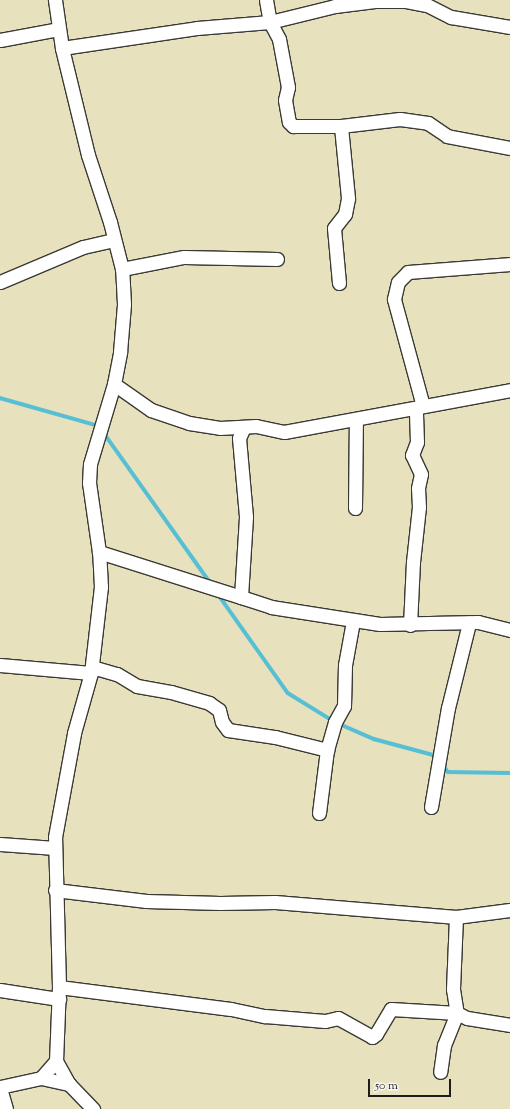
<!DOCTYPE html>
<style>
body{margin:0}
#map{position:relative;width:510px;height:1109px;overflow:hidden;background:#e7e1be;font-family:"Sorts Mill Goudy",serif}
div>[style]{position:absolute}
.stream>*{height:3.5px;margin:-1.75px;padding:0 1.75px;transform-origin:1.75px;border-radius:1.75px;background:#57bfd4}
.roads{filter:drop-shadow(1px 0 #3a3a34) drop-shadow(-1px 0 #3a3a34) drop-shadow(0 1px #3a3a34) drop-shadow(0 -1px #3a3a34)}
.street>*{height:13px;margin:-6.5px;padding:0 6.5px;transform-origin:6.5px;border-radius:6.5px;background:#fff}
span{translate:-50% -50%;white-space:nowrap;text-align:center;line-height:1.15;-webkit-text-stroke:3px #f6f6f2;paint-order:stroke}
.scale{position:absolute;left:368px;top:1079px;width:83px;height:18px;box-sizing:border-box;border:2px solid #1c1c1c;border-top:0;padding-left:5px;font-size:12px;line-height:14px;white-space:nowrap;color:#1c1c1c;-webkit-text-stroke:3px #f6f6f2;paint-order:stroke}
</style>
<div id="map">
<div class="stream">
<i style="left:0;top:398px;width:103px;rotate:15.8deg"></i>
<i style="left:104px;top:433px;width:183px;rotate:54.6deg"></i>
<i style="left:218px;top:594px;width:121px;rotate:54.7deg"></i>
<i style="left:288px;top:693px;width:55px;rotate:31.7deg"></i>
<i style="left:335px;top:722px;width:43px;rotate:23.6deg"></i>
<i style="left:374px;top:739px;width:65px;rotate:15.1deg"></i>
<i style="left:443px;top:764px;width:9px;rotate:58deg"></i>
<i style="left:448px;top:772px;width:62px;rotate:0.9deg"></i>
</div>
<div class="roads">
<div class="street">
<i style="left:266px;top:0;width:22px;rotate:80deg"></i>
<i style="left:270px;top:22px;width:19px;rotate:62deg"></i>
<i style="left:279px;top:39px;width:49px;rotate:79.4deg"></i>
<i style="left:288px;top:87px;width:13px;rotate:103deg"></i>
<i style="left:285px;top:100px;width:22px;rotate:80deg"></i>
<i style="left:289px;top:122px;width:6px;rotate:45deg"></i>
<i style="left:293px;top:126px;width:48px"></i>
<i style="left:341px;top:126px;width:59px;rotate:-6.8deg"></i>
<i style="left:400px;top:119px;width:28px;rotate:8deg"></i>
<i style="left:428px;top:123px;width:23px;rotate:34deg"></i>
<i style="left:447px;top:136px;width:64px;rotate:10.8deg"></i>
<i style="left:0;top:40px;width:59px;rotate:-10.7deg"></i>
<i style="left:62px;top:48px;width:136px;rotate:-8.4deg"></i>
<i style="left:197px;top:28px;width:73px;rotate:-4.7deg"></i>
<i style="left:270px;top:22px;width:67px;rotate:-13.8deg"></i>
<i style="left:335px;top:6px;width:40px;rotate:-7.1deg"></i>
<i style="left:375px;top:1px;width:31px"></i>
<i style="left:406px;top:1px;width:21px;rotate:11deg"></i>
<i style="left:427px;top:5px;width:27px;rotate:27deg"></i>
<i style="left:451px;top:17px;width:60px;rotate:9.6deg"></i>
<i style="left:122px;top:269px;width:63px;rotate:-11deg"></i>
<i style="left:184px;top:257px;width:93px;rotate:1.2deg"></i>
<i style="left:0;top:282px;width:90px;rotate:-22.9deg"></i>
<i style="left:83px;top:247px;width:32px;rotate:-13deg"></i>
<i style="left:339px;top:283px;width:55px;rotate:-95.2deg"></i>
<i style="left:334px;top:228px;width:18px;rotate:-52deg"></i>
<i style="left:345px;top:214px;width:16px;rotate:-79deg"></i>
<i style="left:348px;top:198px;width:72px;rotate:-95.6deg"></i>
<i style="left:114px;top:384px;width:45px;rotate:35.1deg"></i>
<i style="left:151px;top:410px;width:40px;rotate:18.9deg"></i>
<i style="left:189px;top:423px;width:31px;rotate:9deg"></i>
<i style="left:220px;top:428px;width:36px;rotate:-3deg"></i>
<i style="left:256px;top:426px;width:29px;rotate:12deg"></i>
<i style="left:284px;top:432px;width:230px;rotate:-10.5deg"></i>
<i style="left:423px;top:406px;width:111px;rotate:-105.2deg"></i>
<i style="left:394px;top:299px;width:17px;rotate:-77deg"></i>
<i style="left:398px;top:282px;width:14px;rotate:-45deg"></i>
<i style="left:408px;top:272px;width:102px;rotate:-4.5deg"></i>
<i style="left:244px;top:427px;width:12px;rotate:114deg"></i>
<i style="left:239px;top:438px;width:79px;rotate:84.9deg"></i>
<i style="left:246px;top:517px;width:80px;rotate:93.6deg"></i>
<i style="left:241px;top:597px;width:32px;rotate:18deg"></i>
<i style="left:271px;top:607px;width:110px;rotate:8.9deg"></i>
<i style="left:380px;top:624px;width:98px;rotate:-1.2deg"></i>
<i style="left:478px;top:622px;width:33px;rotate:14deg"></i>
<i style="left:355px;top:508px;width:89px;rotate:-89.4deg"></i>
<i style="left:99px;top:552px;width:149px;rotate:17.6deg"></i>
<i style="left:410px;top:625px;width:63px;rotate:-87.3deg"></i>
<i style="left:413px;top:562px;width:55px;rotate:-83.8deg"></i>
<i style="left:419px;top:507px;width:19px;rotate:-93deg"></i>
<i style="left:418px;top:488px;width:14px;rotate:-78deg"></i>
<i style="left:421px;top:474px;width:21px;rotate:-115deg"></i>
<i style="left:412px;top:455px;width:14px;rotate:-69deg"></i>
<i style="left:417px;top:442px;width:34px;rotate:-92deg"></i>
<i style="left:0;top:665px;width:91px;rotate:5deg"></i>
<i style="left:91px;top:673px;width:87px;rotate:-83.4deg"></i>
<i style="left:101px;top:587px;width:35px;rotate:-93deg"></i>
<i style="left:99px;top:552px;width:70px;rotate:-98.2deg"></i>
<i style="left:89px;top:483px;width:19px;rotate:-87deg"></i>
<i style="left:90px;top:464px;width:84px;rotate:-73.3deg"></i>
<i style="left:114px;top:384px;width:33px;rotate:-79deg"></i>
<i style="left:120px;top:352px;width:48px;rotate:-85.2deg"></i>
<i style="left:124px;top:304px;width:35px;rotate:-93deg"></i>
<i style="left:122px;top:269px;width:49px;rotate:-104.3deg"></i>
<i style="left:110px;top:222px;width:71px;rotate:-108.2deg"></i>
<i style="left:88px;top:155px;width:110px;rotate:-103.7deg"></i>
<i style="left:62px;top:48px;width:49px;rotate:-98.3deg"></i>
<i style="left:92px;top:667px;width:26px;rotate:16deg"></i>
<i style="left:117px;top:674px;width:23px;rotate:31deg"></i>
<i style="left:137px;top:686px;width:35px;rotate:10deg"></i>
<i style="left:171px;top:692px;width:40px;rotate:16deg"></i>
<i style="left:209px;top:703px;width:12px;rotate:35deg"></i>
<i style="left:219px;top:710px;width:12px;rotate:76deg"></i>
<i style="left:222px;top:722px;width:10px;rotate:53deg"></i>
<i style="left:228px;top:730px;width:48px;rotate:8.5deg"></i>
<i style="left:275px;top:737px;width:54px;rotate:14deg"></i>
<i style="left:431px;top:807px;width:100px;rotate:-80.3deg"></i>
<i style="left:448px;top:708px;width:88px;rotate:-76.1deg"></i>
<i style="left:319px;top:813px;width:64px;rotate:-82.8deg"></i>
<i style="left:327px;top:750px;width:29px;rotate:-74deg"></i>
<i style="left:335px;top:722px;width:18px;rotate:-61deg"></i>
<i style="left:344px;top:706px;width:41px;rotate:-88.6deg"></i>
<i style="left:345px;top:665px;width:45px;rotate:-79.7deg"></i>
<i style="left:0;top:844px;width:55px;rotate:4.2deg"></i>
<i style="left:55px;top:890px;width:92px;rotate:6.9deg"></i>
<i style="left:146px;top:901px;width:74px;rotate:1.5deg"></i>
<i style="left:220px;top:903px;width:55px;rotate:-1deg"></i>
<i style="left:275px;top:902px;width:182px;rotate:4.7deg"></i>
<i style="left:456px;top:917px;width:54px;rotate:-7.4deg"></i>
<i style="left:456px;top:917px;width:72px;rotate:92.4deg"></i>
<i style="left:453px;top:989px;width:24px;rotate:81deg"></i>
<i style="left:457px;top:1013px;width:11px;rotate:27deg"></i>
<i style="left:467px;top:1018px;width:44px;rotate:9.2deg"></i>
<i style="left:59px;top:987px;width:173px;rotate:7.3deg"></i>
<i style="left:231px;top:1009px;width:35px;rotate:12deg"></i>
<i style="left:265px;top:1016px;width:60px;rotate:4.8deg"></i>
<i style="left:325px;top:1021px;width:13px;rotate:-13deg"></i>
<i style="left:338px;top:1018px;width:39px;rotate:29deg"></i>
<i style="left:372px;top:1037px;width:5px;rotate:-37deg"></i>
<i style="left:376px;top:1034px;width:29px;rotate:-59deg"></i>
<i style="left:391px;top:1009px;width:66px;rotate:3.5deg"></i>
<i style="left:457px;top:1013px;width:35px;rotate:112deg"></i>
<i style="left:444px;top:1045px;width:27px;rotate:98deg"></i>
<i style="left:0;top:990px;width:60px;rotate:8.7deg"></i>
<i style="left:56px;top:1061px;width:26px;rotate:61deg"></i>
<i style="left:69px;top:1084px;width:35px;rotate:46deg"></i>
<i style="left:41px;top:1078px;width:29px;rotate:12deg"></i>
<i style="left:0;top:1087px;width:42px;rotate:-12.4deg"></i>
<i style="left:41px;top:1078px;width:23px;rotate:-49deg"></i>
<i style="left:56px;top:1061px;width:74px;rotate:-87.7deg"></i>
<i style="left:59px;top:987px;width:150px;rotate:-91.5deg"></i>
<i style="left:55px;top:837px;width:106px;rotate:-79.6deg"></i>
<i style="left:74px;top:733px;width:62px;rotate:-74.2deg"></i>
<i style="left:0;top:1088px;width:22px;rotate:74deg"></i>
</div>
</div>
<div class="scale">50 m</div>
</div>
